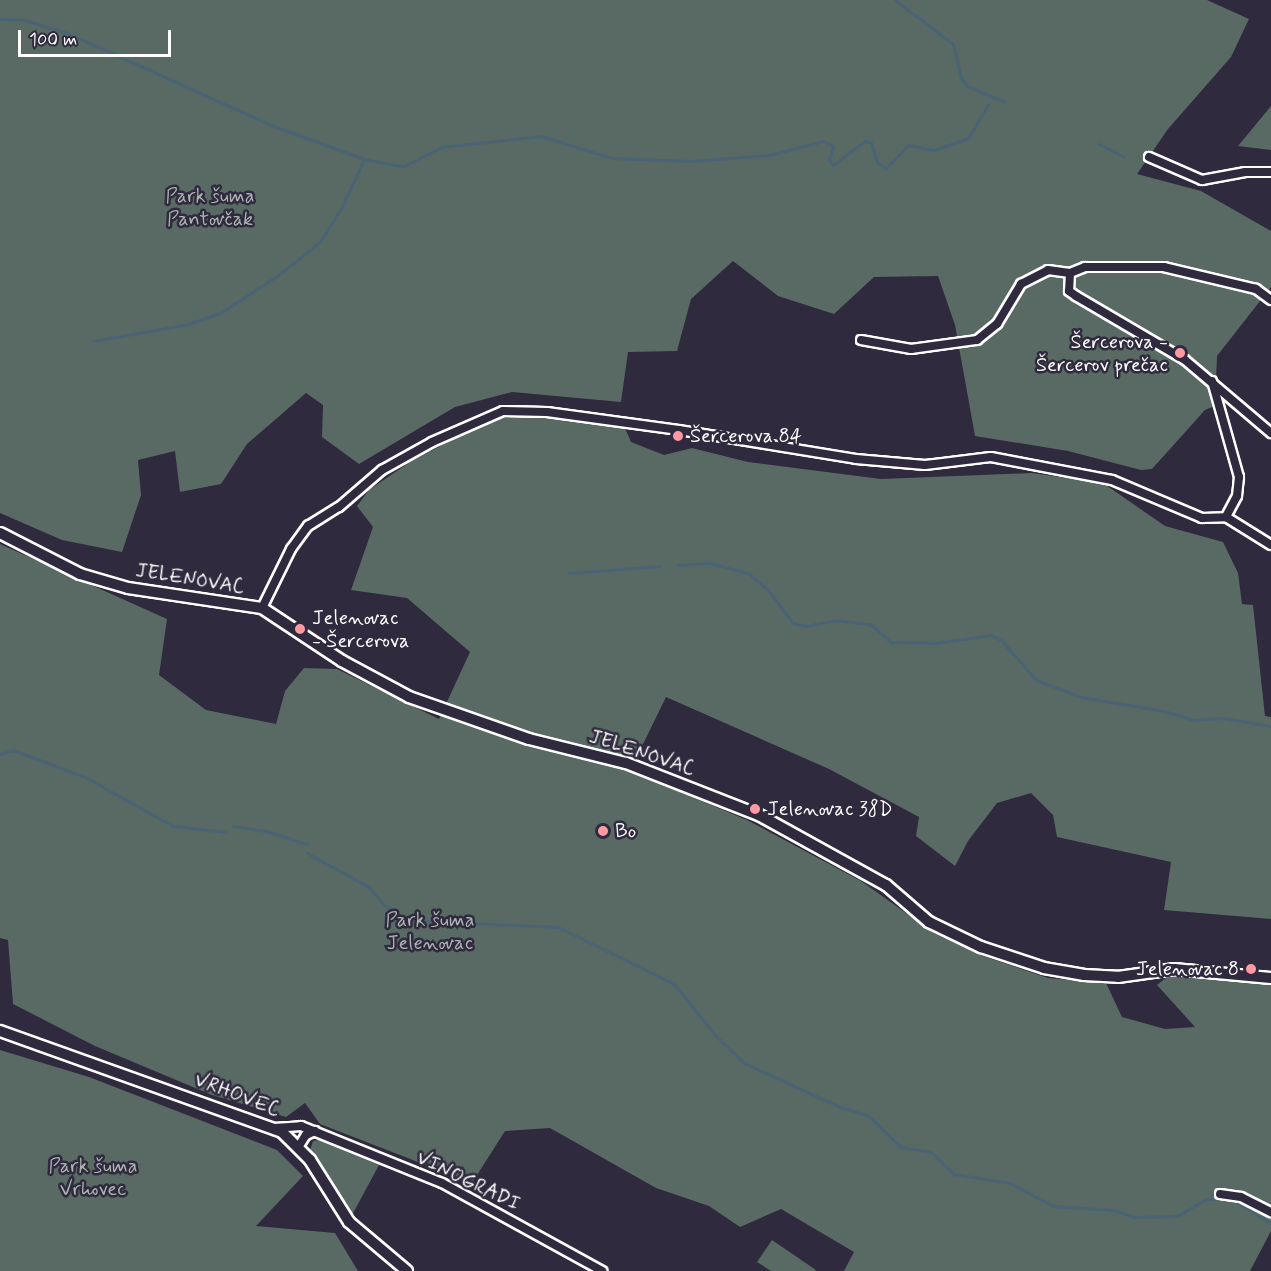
<!DOCTYPE html>
<meta charset="utf-8">
<style>
body{margin:0}
#map{position:relative;width:1271px;height:1271px;overflow:hidden;background:#2f2a3d;font-family:Mynerve,sans-serif}
div>[style]{position:absolute}
.green>*{inset:0;background:#586a63}
.stream>*{height:3px;margin:-1.5px;padding:0 1.5px;transform-origin:1.5px;border-radius:1.5px;background:#4b6475}
.roads{filter:drop-shadow(2px 0 #fff) drop-shadow(-2px 0 #fff) drop-shadow(0 2px #fff) drop-shadow(0 -2px #fff)}
.minor>*{height:8px;margin:-4px;padding:0 4px;transform-origin:4px;border-radius:4px;background:#2f2a3d}
.tertiary>*{height:10px;margin:-5px;padding:0 5px;transform-origin:5px;border-radius:5px;background:#2f2a3d}
.dots>*{width:16px;height:16px;translate:-50% -50%;box-sizing:border-box;border:3px solid #2f2a3d;border-radius:50%}
span{translate:-50% -50%;white-space:nowrap;text-align:center;line-height:1.15;-webkit-text-stroke:5px #2f2a3d;paint-order:stroke}
.park-label{font-size:20px;color:#acb4b1}
.poi-label{font-size:20px;color:#fff}
.right{translate:-100% -50%;text-align:right}
.left{translate:0 -50%;text-align:left}
.street-label{font-size:20px;color:#fff}
.scale{position:absolute;left:18px;top:30px;width:153px;height:27px;box-sizing:border-box;border:3px solid #fff;border-top:0;padding-left:8px;font-size:18px;line-height:21px;white-space:nowrap;color:#fff;-webkit-text-stroke:4px #2f2a3d;paint-order:stroke}
</style>
<div id="map">
<div class="green">
<i style="clip-path:polygon(0 0,1207px 0,1249px 19px,1231px 57px,1168px 129px,1137px 174px,1201px 191px,1271px 231px,1271px 287px,1217px 356px,1215px 406px,1205px 410px,1152px 469px,1141px 470px,1068px 451px,975px 436px,955px 325px,938px 276px,874px 277px,834px 314px,778px 296px,733px 261px,691px 299px,677px 351px,628px 352px,621px 402px,512px 392px,455px 407px,359px 464px,322px 437px,323px 405px,306px 393px,247px 444px,221px 484px,180px 492px,175px 451px,138px 460px,141px 495px,122px 552px,62px 540px,0 513px)"></i>
<i style="clip-path:polygon(1271px 106px,1271px 165px,1271px 150px,1238px 146px)"></i>
<i style="clip-path:polygon(549px 414px,624px 426px,631px 442px,664px 455px,692px 448px,748px 462px,881px 479px,1032px 473px,1103px 483px,1165px 526px,1223px 542px,1238px 573px,1242px 604px,1253px 605px,1265px 716px,1271px 717px,1271px 919px,1164px 910px,1171px 862px,1057px 837px,1053px 815px,1031px 793px,997px 803px,968px 841px,955px 866px,916px 836px,919px 817px,829px 769px,666px 697px,630px 771px,747px 820px,861px 881px,934px 933px,983px 956px,1048px 978px,1106px 983px,1122px 1017px,1165px 1029px,1195px 1027px,1157px 985px,1172px 973px,1271px 981px,1271px 1231px,1250px 1271px,844px 1271px,854px 1252px,781px 1209px,740px 1227px,709px 1206px,656px 1188px,550px 1128px,505px 1131px,472px 1183px,320px 1124px,305px 1103px,286px 1117px,212px 1095px,95px 1046px,13px 1004px,8px 940px,0 938px,0 544px,167px 619px,159px 675px,206px 710px,276px 724px,285px 691px,304px 668px,337px 669px,439px 719px,470px 652px,407px 598px,351px 590px,373px 527px,357px 506px,369px 490px,410px 462px,499px 415px)"></i>
<i style="clip-path:polygon(0 1050px,89px 1077px,277px 1150px,303px 1176px,256px 1226px,335px 1233px,358px 1271px,0 1271px)"></i>
<i style="clip-path:polygon(319px 1140px,379px 1165px,351px 1217px,310px 1150px,313px 1141px)"></i>
<i style="clip-path:polygon(772px 1240px,816px 1270px,815px 1271px,771px 1271px,757px 1262px)"></i>
</div>
<div class="stream">
<i style="left:895px;top:0;width:73px;rotate:37.2deg"></i>
<i style="left:953px;top:44px;width:35px;rotate:77deg"></i>
<i style="left:961px;top:78px;width:10px;rotate:53deg"></i>
<i style="left:967px;top:86px;width:41px;rotate:22.8deg"></i>
<i style="left:0;top:19px;width:24px;rotate:2deg"></i>
<i style="left:24px;top:20px;width:43px;rotate:16.3deg"></i>
<i style="left:65px;top:32px;width:226px;rotate:24.3deg"></i>
<i style="left:271px;top:125px;width:99px;rotate:20.1deg"></i>
<i style="left:364px;top:159px;width:32px;rotate:11deg"></i>
<i style="left:395px;top:165px;width:9px;rotate:6deg"></i>
<i style="left:404px;top:166px;width:42px;rotate:-26.6deg"></i>
<i style="left:442px;top:147px;width:100px;rotate:-6.3deg"></i>
<i style="left:541px;top:136px;width:74px;rotate:17.2deg"></i>
<i style="left:612px;top:158px;width:80px;rotate:2.1deg"></i>
<i style="left:692px;top:161px;width:77px;rotate:-4.5deg"></i>
<i style="left:769px;top:155px;width:56px;rotate:-14.5deg"></i>
<i style="left:823px;top:141px;width:11px;rotate:27deg"></i>
<i style="left:833px;top:146px;width:15px;rotate:106deg"></i>
<i style="left:829px;top:160px;width:6px;rotate:51deg"></i>
<i style="left:833px;top:165px;width:40px;rotate:-37deg"></i>
<i style="left:865px;top:141px;width:6px;rotate:18deg"></i>
<i style="left:871px;top:143px;width:20px;rotate:72deg"></i>
<i style="left:877px;top:162px;width:11px;rotate:34deg"></i>
<i style="left:886px;top:168px;width:32px;rotate:-46deg"></i>
<i style="left:908px;top:145px;width:26px;rotate:11deg"></i>
<i style="left:934px;top:150px;width:36px;rotate:-19deg"></i>
<i style="left:968px;top:138px;width:39px;rotate:-59deg"></i>
<i style="left:1099px;top:144px;width:27px;rotate:27deg"></i>
<i style="left:93px;top:341px;width:97px;rotate:-10.1deg"></i>
<i style="left:188px;top:324px;width:36px;rotate:-19deg"></i>
<i style="left:222px;top:312px;width:66px;rotate:-33.2deg"></i>
<i style="left:277px;top:276px;width:55px;rotate:-38.3deg"></i>
<i style="left:320px;top:242px;width:39px;rotate:-58deg"></i>
<i style="left:341px;top:209px;width:55px;rotate:-65.3deg"></i>
<i style="left:678px;top:565px;width:32px;rotate:-4deg"></i>
<i style="left:710px;top:563px;width:39px;rotate:15deg"></i>
<i style="left:748px;top:573px;width:26px;rotate:40deg"></i>
<i style="left:768px;top:590px;width:41px;rotate:52.9deg"></i>
<i style="left:793px;top:623px;width:13px;rotate:13deg"></i>
<i style="left:806px;top:626px;width:31px;rotate:-11deg"></i>
<i style="left:836px;top:620px;width:34px;rotate:7deg"></i>
<i style="left:870px;top:624px;width:28px;rotate:41deg"></i>
<i style="left:891px;top:642px;width:45px;rotate:1.3deg"></i>
<i style="left:936px;top:643px;width:56px;rotate:-8.3deg"></i>
<i style="left:991px;top:635px;width:11px;rotate:27deg"></i>
<i style="left:1001px;top:640px;width:53px;rotate:48.8deg"></i>
<i style="left:1036px;top:680px;width:48px;rotate:20.7deg"></i>
<i style="left:1081px;top:697px;width:84px;rotate:9.6deg"></i>
<i style="left:1164px;top:711px;width:30px;rotate:17deg"></i>
<i style="left:1193px;top:720px;width:30px;rotate:-4deg"></i>
<i style="left:1223px;top:718px;width:49px;rotate:9.5deg"></i>
<i style="left:569px;top:573px;width:91px;rotate:-4.4deg"></i>
<i style="left:0;top:754px;width:14px;rotate:-17deg"></i>
<i style="left:13px;top:750px;width:77px;rotate:20.6deg"></i>
<i style="left:85px;top:777px;width:101px;rotate:29.1deg"></i>
<i style="left:173px;top:826px;width:53px;rotate:6.5deg"></i>
<i style="left:233px;top:826px;width:37px;rotate:9deg"></i>
<i style="left:270px;top:832px;width:39px;rotate:18deg"></i>
<i style="left:307px;top:853px;width:71px;rotate:28.7deg"></i>
<i style="left:369px;top:887px;width:23px;rotate:50deg"></i>
<i style="left:384px;top:905px;width:27px;rotate:34deg"></i>
<i style="left:406px;top:920px;width:152px;rotate:2.6deg"></i>
<i style="left:558px;top:927px;width:129px;rotate:26.2deg"></i>
<i style="left:674px;top:984px;width:67px;rotate:51.1deg"></i>
<i style="left:716px;top:1036px;width:39px;rotate:44deg"></i>
<i style="left:744px;top:1063px;width:106px;rotate:24.6deg"></i>
<i style="left:840px;top:1107px;width:30px;rotate:17deg"></i>
<i style="left:869px;top:1116px;width:45px;rotate:44.1deg"></i>
<i style="left:901px;top:1147px;width:30px;rotate:9deg"></i>
<i style="left:931px;top:1152px;width:32px;rotate:44deg"></i>
<i style="left:954px;top:1174px;width:57px;rotate:9.1deg"></i>
<i style="left:1010px;top:1183px;width:49px;rotate:28.1deg"></i>
<i style="left:1053px;top:1206px;width:60px;rotate:3.8deg"></i>
<i style="left:1113px;top:1210px;width:22px;rotate:18deg"></i>
<i style="left:1134px;top:1217px;width:43px;rotate:-1.3deg"></i>
<i style="left:1177px;top:1216px;width:32px;rotate:-30deg"></i>
<i style="left:1205px;top:1200px;width:17px;rotate:-7deg"></i>
<i style="left:1232px;top:1199px;width:45px;rotate:32.3deg"></i>
</div>
<div class="roads">
<div class="minor">
<i style="left:1149px;top:157px;width:58px;rotate:23.5deg"></i>
<i style="left:1202px;top:180px;width:44px;rotate:-10.5deg"></i>
<i style="left:1245px;top:172px;width:26px"></i>
<i style="left:1271px;top:300px;width:19px;rotate:-144deg"></i>
<i style="left:1256px;top:289px;width:95px;rotate:-166.6deg"></i>
<i style="left:1164px;top:267px;width:79px;rotate:180deg"></i>
<i style="left:1085px;top:267px;width:16px;rotate:158deg"></i>
<i style="left:1070px;top:273px;width:18px;rotate:93deg"></i>
<i style="left:1069px;top:291px;width:9px;rotate:36deg"></i>
<i style="left:1076px;top:296px;width:126px;rotate:30.4deg"></i>
<i style="left:1185px;top:360px;width:113px;rotate:40.3deg"></i>
<i style="left:861px;top:340px;width:51px;rotate:10.2deg"></i>
<i style="left:911px;top:349px;width:67px;rotate:-7.8deg"></i>
<i style="left:977px;top:340px;width:26px;rotate:-39deg"></i>
<i style="left:997px;top:324px;width:47px;rotate:-59deg"></i>
<i style="left:1021px;top:284px;width:30px;rotate:-27deg"></i>
<i style="left:1048px;top:270px;width:22px;rotate:8deg"></i>
<i style="left:1212px;top:381px;width:100px;rotate:74.3deg"></i>
<i style="left:1239px;top:477px;width:19px;rotate:96deg"></i>
<i style="left:1237px;top:496px;width:24px;rotate:118deg"></i>
<i style="left:262px;top:608px;width:66px;rotate:-63.8deg"></i>
<i style="left:291px;top:549px;width:29px;rotate:-54deg"></i>
<i style="left:308px;top:526px;width:36px;rotate:-32deg"></i>
<i style="left:339px;top:507px;width:57px;rotate:-40.7deg"></i>
<i style="left:382px;top:470px;width:57px;rotate:-29.2deg"></i>
<i style="left:432px;top:442px;width:77px;rotate:-23.6deg"></i>
<i style="left:503px;top:411px;width:44px;rotate:1.3deg"></i>
<i style="left:547px;top:412px;width:133px;rotate:7.8deg"></i>
<i style="left:679px;top:430px;width:179px;rotate:9.3deg"></i>
<i style="left:856px;top:459px;width:69px;rotate:5deg"></i>
<i style="left:925px;top:465px;width:66px;rotate:-6.9deg"></i>
<i style="left:991px;top:457px;width:123px;rotate:10.8deg"></i>
<i style="left:1112px;top:480px;width:98px;rotate:22.9deg"></i>
<i style="left:1202px;top:518px;width:24px;rotate:-2deg"></i>
<i style="left:1226px;top:517px;width:53px;rotate:31.9deg"></i>
<i style="left:274px;top:1128px;width:27px;rotate:-4deg"></i>
<i style="left:301px;top:1126px;width:152px;rotate:22deg"></i>
<i style="left:442px;top:1183px;width:183px;rotate:28.8deg"></i>
<i style="left:299px;top:1146px;width:13px;rotate:-58deg"></i>
<i style="left:306px;top:1135px;width:10px;rotate:-24deg"></i>
<i style="left:1220px;top:1194px;width:21px;rotate:8deg"></i>
<i style="left:1241px;top:1197px;width:34px;rotate:27deg"></i>
</div>
<div class="tertiary">
<i style="left:0;top:533px;width:90px;rotate:27.1deg"></i>
<i style="left:80px;top:574px;width:50px;rotate:16.3deg"></i>
<i style="left:128px;top:588px;width:135px;rotate:8.5deg"></i>
<i style="left:262px;top:608px;width:96px;rotate:33.5deg"></i>
<i style="left:342px;top:661px;width:76px;rotate:28.2deg"></i>
<i style="left:409px;top:697px;width:127px;rotate:19.3deg"></i>
<i style="left:529px;top:739px;width:100px;rotate:13.9deg"></i>
<i style="left:626px;top:763px;width:143px;rotate:21.4deg"></i>
<i style="left:759px;top:815px;width:145px;rotate:28.9deg"></i>
<i style="left:886px;top:885px;width:57px;rotate:40.7deg"></i>
<i style="left:929px;top:922px;width:58px;rotate:25.7deg"></i>
<i style="left:981px;top:947px;width:66px;rotate:18.4deg"></i>
<i style="left:1044px;top:968px;width:41px;rotate:9.9deg"></i>
<i style="left:1084px;top:975px;width:34px;rotate:3deg"></i>
<i style="left:1118px;top:977px;width:57px;rotate:-8.1deg"></i>
<i style="left:1174px;top:969px;width:97px;rotate:5.3deg"></i>
<i style="left:0;top:1031px;width:300px;rotate:19.7deg"></i>
<i style="left:282px;top:1132px;width:40px;rotate:45deg"></i>
<i style="left:310px;top:1160px;width:73px;rotate:57.8deg"></i>
<i style="left:349px;top:1222px;width:76px;rotate:40.2deg"></i>
</div>
</div>
<div class="dots">
<i style="left:1180px;top:353px;background:#ff9aa2"></i>
<i style="left:678px;top:436px;background:#ff9aa2"></i>
<i style="left:300px;top:629px;background:#ff9aa2"></i>
<i style="left:755px;top:809px;background:#ff9aa2"></i>
<i style="left:603px;top:831px;background:#ff9aa2"></i>
<i style="left:1251px;top:969px;background:#ff9aa2"></i>
</div>
<div class="park-label">
<span style="left:210px;top:208px">Park šuma<br>Pantovčak</span>
<span style="left:430px;top:932px">Park šuma<br>Jelenovac</span>
<span style="left:93px;top:1178px">Park šuma<br>Vrhovec</span>
</div>
<div class="poi-label">
<span class="right" style="left:1168px;top:354px">Šercerova -<br>Šercerov prečac</span>
<span class="left" style="left:690px;top:436px">Šercerova 84</span>
<span class="left" style="left:312px;top:630px">Jelenovac<br>- Šercerova</span>
<span class="left" style="left:767px;top:809px">Jelenovac 38D</span>
<span class="left" style="left:615px;top:831px">Bo</span>
<span class="right" style="left:1239px;top:969px">Jelenovac 8</span>
</div>
<div class="street-label">
<span style="left:190px;top:579px;rotate:9deg">JELENOVAC</span>
<span style="left:642px;top:753px;rotate:18deg">JELENOVAC</span>
<span style="left:237px;top:1095px;rotate:21deg">VRHOVEC</span>
<span style="left:468px;top:1181px;rotate:26deg">VINOGRADI</span>
</div>
<div class="scale">100 m</div>
</div>
